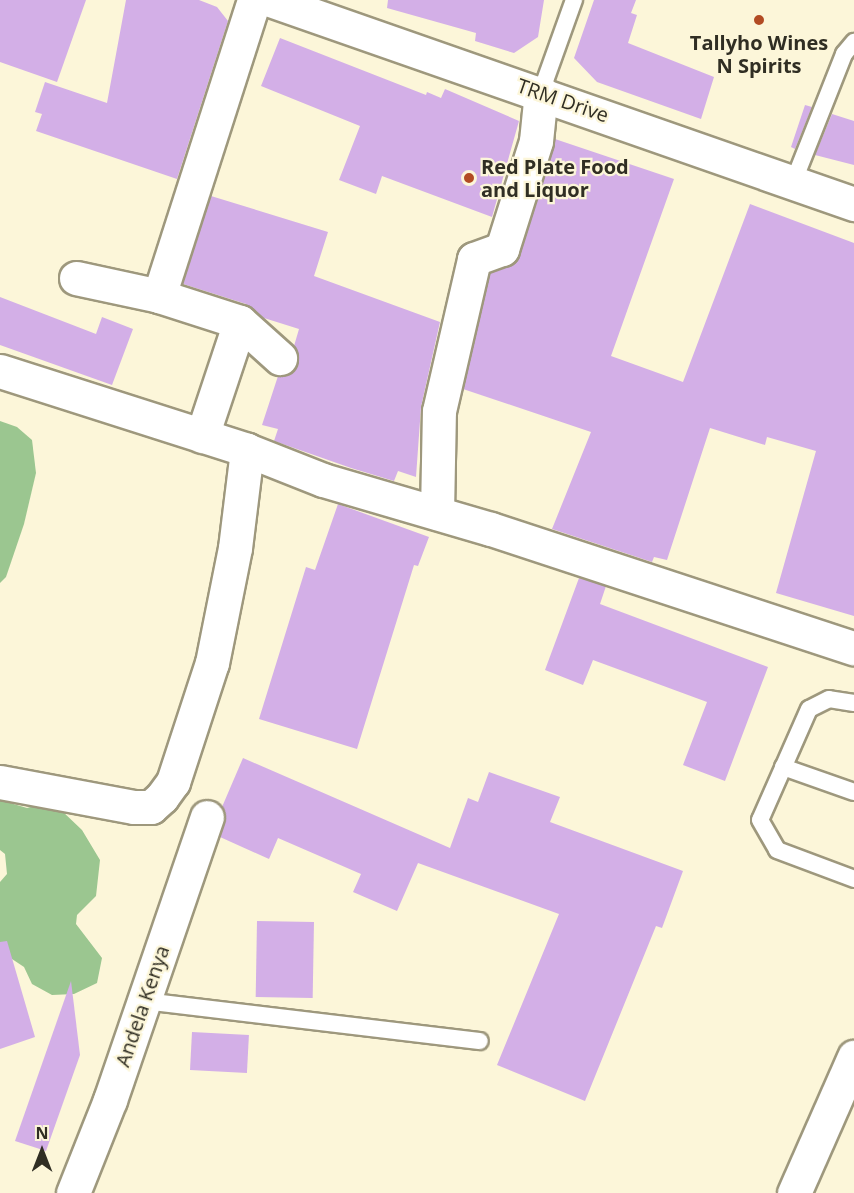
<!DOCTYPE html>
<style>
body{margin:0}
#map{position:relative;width:854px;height:1193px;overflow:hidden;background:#fcf6d9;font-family:"Open Sans",sans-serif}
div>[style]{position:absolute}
.forest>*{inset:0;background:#9bc690}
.building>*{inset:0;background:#d3afe7;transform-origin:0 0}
.roads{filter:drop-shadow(2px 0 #9e987d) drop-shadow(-2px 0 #9e987d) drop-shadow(0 2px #9e987d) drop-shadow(0 -2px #9e987d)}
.service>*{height:16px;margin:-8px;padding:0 8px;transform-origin:8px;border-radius:8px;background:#fff}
.minor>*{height:33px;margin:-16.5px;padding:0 16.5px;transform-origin:16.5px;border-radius:16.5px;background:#fff}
.dots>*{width:16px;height:16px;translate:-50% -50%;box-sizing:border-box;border:3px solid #fcf6d9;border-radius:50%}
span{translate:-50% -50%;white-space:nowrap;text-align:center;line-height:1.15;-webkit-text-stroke:4.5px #fcf6d9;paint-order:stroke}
.poi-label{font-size:20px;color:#302e23;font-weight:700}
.left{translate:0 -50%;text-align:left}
.street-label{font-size:20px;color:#302e23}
.north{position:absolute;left:12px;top:1121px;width:60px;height:60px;-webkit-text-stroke:4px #fcf6d9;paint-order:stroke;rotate:0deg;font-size:16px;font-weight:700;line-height:24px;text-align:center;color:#302e23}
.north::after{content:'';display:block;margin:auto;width:21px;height:27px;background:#302e23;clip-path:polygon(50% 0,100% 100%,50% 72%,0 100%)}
</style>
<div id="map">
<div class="forest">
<i style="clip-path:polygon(0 421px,17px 427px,32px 440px,36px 473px,24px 524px,6px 577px,0 583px)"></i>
<i style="clip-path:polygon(0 800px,27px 808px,37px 805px,61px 810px,82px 830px,100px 860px,96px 896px,77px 915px,76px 924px,102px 958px,97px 983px,74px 994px,52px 995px,32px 984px,24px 967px,0 951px,0 882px,7px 874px,5px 854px,0 850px)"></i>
</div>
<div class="building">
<i style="clip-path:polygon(0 0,86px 0,57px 82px,0 62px)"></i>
<i style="clip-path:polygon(126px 0,199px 0,217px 7px,228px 21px,177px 179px,36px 131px,42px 114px,35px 112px,45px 82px,107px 103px)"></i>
<i style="clip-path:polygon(388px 0,544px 0,538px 37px,514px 53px,475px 41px,476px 33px,387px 8px)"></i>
<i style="clip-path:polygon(594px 0,636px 0,631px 13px,637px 15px,628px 43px,714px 77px,701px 119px,597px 82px,574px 58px)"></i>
<i style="clip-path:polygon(280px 38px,426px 95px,427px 92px,441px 98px,445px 89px,519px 121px,492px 217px,382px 176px,376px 194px,339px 180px,360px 126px,261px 86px)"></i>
<i style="clip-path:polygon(805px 105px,812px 107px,795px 149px,791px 147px)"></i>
<i style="clip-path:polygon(832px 114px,854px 121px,854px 165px,815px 155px)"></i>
<i style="clip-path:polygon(555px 139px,674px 179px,611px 356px,683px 382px,750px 204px,854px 243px,854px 616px,776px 593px,816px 451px,767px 437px,765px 445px,710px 428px,667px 560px,654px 557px,652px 562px,552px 529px,591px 432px,463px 389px,490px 273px,509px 266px,520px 255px)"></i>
<i style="clip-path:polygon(211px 196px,328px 232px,314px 276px,440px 322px,421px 407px,416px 477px,398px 471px,394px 481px,351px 468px,274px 441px,278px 429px,262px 425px,278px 376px,293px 371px,298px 362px,294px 346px,299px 329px,264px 318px,246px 304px,183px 284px)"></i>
<i style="clip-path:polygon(0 297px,96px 334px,102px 317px,133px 329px,112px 385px,0 345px)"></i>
<i style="clip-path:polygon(338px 504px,429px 537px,418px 566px,414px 565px,357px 749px,259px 719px,306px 567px,315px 570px)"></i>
<i style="clip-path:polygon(579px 578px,606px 586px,600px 604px,768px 667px,725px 781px,683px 765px,707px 702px,593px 660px,583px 685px,545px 670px)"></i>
<i style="clip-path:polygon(243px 758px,450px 848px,468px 798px,478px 802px,489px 772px,560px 797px,550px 822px,683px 871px,662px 928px,656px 926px,585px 1101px,497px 1065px,559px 914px,418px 863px,397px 911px,353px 892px,361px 874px,278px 838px,269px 859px,220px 837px,225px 823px,222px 807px)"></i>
<i style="left:257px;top:921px;width:57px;height:76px;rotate:1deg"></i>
<i style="clip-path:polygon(7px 941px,35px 1037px,0 1049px,0 942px)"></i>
<i style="clip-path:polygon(71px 981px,80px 1055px,46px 1151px,15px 1141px)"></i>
<i style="left:192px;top:1032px;width:57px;height:38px;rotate:3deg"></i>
</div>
<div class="roads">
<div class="service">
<i style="left:541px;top:92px;width:98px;rotate:-70.3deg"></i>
<i style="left:793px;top:183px;width:139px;rotate:-68.4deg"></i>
<i style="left:844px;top:54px;width:16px;rotate:-50deg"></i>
<i style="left:854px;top:703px;width:25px;rotate:-171deg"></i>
<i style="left:829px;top:699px;width:22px;rotate:153deg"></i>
<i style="left:809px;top:709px;width:121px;rotate:113.8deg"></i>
<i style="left:760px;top:820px;width:34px;rotate:60deg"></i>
<i style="left:777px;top:850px;width:82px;rotate:20.6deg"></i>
<i style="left:783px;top:767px;width:75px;rotate:19.4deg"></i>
<i style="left:144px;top:1001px;width:338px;rotate:6.8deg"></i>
</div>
<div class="minor">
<i style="left:270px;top:0;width:619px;rotate:19.26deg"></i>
<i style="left:76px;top:278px;width:85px;rotate:12.2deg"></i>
<i style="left:159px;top:296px;width:85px;rotate:17.8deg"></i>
<i style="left:240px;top:322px;width:54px;rotate:42deg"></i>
<i style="left:159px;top:296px;width:311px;rotate:-72.2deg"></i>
<i style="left:0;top:371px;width:259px;rotate:17.7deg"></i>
<i style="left:247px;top:450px;width:82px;rotate:21.5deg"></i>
<i style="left:323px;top:480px;width:175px;rotate:16.3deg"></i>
<i style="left:491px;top:529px;width:382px;rotate:18.2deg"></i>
<i style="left:202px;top:436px;width:120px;rotate:-71.6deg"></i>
<i style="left:437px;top:513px;width:102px;rotate:-88.9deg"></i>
<i style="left:439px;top:411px;width:156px;rotate:-77deg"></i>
<i style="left:474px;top:259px;width:30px;rotate:-20deg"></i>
<i style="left:502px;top:249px;width:113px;rotate:-72.5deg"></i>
<i style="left:536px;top:141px;width:49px;rotate:-84.2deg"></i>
<i style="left:0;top:782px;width:136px;rotate:10.6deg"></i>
<i style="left:134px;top:807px;width:17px"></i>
<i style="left:151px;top:807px;width:15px;rotate:-42deg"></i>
<i style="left:162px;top:797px;width:19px;rotate:-54deg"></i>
<i style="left:173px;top:782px;width:125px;rotate:-71.9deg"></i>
<i style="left:212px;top:663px;width:117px;rotate:-78.7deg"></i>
<i style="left:235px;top:548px;width:99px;rotate:-83deg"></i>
<i style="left:73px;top:1193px;width:100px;rotate:-68.3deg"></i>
<i style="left:110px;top:1100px;width:299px;rotate:-71.1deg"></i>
<i style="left:794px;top:1193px;width:149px;rotate:-66.2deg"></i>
</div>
</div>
<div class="dots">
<i style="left:759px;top:20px;background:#b24b23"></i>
<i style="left:469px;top:178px;background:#b24b23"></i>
</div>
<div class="poi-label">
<span style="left:759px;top:54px">Tallyho Wines<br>N Spirits</span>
<span class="left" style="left:481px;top:178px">Red Plate Food<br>and Liquor</span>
</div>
<div class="street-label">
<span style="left:563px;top:100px;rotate:19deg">TRM Drive</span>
<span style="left:142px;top:1006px;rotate:-71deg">Andela Kenya</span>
</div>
<div class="north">N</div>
</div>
